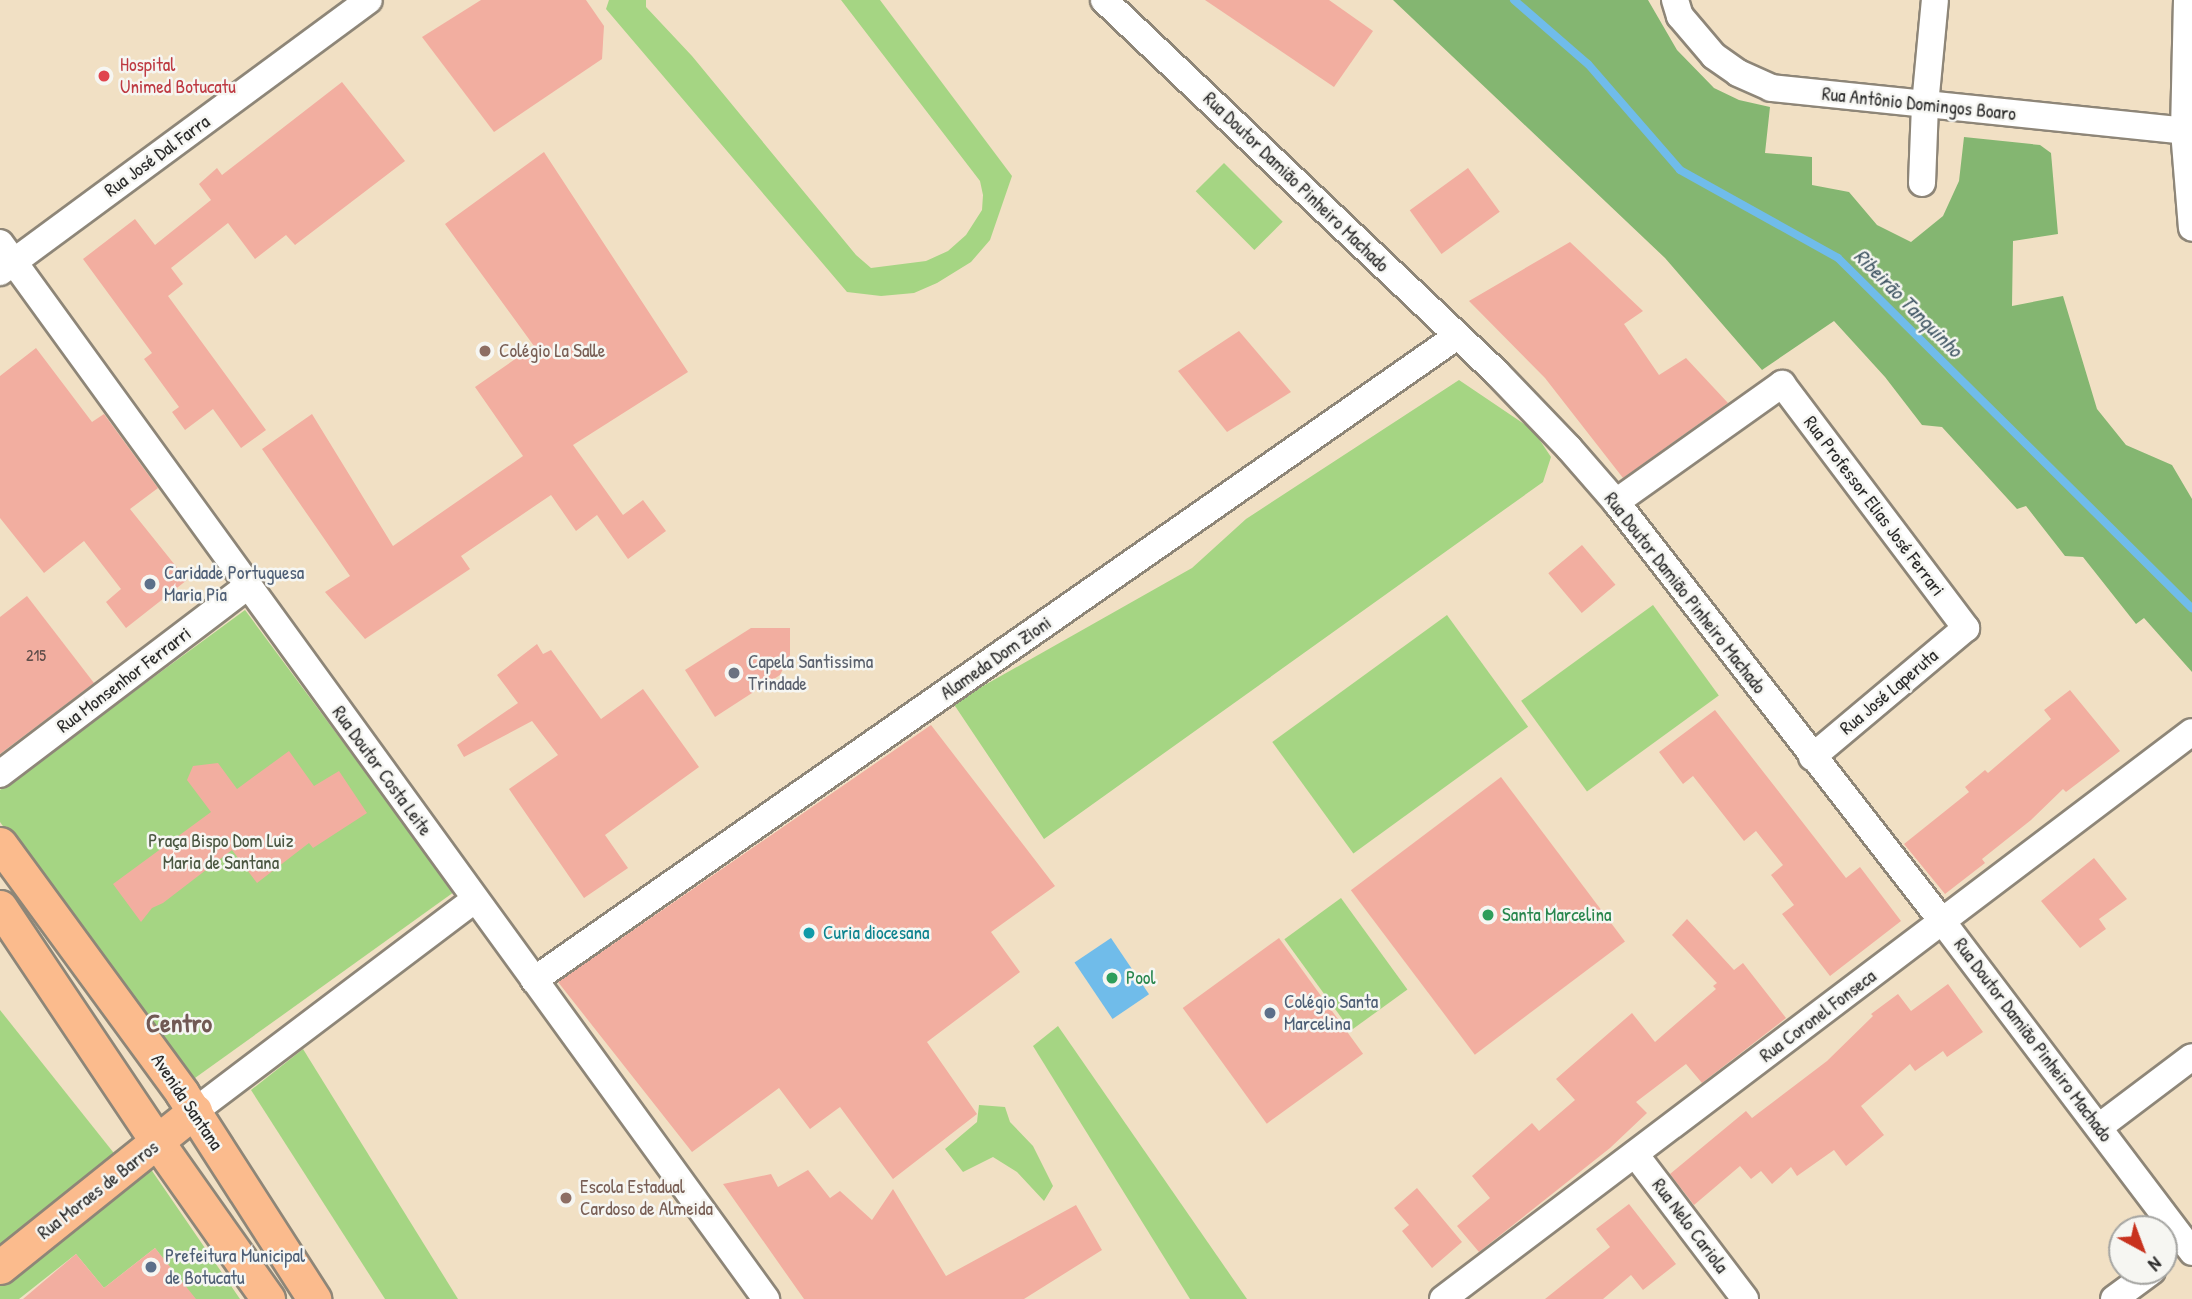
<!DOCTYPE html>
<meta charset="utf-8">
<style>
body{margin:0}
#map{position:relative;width:2192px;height:1299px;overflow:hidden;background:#f1e0c4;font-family:"Patrick Hand",sans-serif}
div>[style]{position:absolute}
.green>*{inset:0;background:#a5d583;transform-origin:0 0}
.forest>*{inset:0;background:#84b671}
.water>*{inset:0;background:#70bcea;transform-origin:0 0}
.stream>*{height:8px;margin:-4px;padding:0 4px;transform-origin:4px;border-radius:4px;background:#70bcea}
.building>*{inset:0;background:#f2aea0;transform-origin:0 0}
.roads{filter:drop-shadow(2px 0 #8e8678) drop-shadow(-2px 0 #8e8678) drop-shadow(0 2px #8e8678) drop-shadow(0 -2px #8e8678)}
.minor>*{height:26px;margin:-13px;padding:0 13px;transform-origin:13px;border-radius:13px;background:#fff}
.major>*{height:33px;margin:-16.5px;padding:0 16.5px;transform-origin:16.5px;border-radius:16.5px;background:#fbbb8d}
.dots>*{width:19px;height:19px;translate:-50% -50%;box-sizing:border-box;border:4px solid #f6f6f2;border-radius:50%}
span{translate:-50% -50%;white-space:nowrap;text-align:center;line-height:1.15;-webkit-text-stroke:5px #f6f6f2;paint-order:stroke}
.number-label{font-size:16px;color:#5d4c48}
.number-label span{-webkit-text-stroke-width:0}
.health-label{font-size:19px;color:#be3a42}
.left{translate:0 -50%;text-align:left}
.street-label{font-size:19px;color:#2b2b2b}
.education-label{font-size:19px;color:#785e54}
.service-label{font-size:19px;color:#4e5e75}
.worship-label{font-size:19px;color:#5b616d}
.park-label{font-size:19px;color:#4a5641}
.leisure-label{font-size:19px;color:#27864d}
.culture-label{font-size:19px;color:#0d838f}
.water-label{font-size:21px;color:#405664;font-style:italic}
.district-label{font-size:26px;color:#715954;font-weight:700}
.north{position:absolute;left:2108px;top:1215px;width:70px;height:70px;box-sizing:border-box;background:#f6f6f2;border:2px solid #a5a5a2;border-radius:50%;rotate:139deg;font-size:19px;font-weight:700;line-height:28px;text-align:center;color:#2b2b2b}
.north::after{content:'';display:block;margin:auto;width:24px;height:32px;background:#c8321e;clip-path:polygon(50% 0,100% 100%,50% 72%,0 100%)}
</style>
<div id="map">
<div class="green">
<i style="clip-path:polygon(609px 0,646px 0,646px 7px,692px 56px,856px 255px,871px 268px,926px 261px,948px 251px,966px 235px,982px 210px,983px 195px,980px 181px,841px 0,880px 0,1012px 176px,990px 240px,971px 262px,937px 283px,914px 293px,881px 296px,847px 292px,606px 9px)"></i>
<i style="left:1224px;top:163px;width:83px;height:40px;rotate:45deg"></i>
<i style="clip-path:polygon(1459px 380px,1533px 430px,1551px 457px,1543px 482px,1044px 839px,953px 703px,1192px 568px,1246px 519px)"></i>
<i style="left:1653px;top:605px;width:112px;height:163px;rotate:54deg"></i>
<i style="clip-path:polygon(245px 610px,454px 892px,188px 1083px,0 822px,0 790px)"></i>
<i style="left:1447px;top:615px;width:138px;height:216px;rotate:54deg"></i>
<i style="left:1341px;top:898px;width:113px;height:70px;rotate:54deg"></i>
<i style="clip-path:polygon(0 1010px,121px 1162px,0 1250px)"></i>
<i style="clip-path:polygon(1058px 1026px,1247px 1299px,1190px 1299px,1033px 1046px)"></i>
<i style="clip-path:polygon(303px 1049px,458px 1299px,385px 1299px,251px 1090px)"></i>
<i style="clip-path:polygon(979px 1105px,1005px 1107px,1010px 1122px,1033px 1146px,1053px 1186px,1044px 1201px,1017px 1172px,993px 1157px,963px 1172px,945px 1149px,977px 1122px)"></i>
<i style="clip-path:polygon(148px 1165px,240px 1299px,194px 1299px,155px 1248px,104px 1288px,76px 1254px,19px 1299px,0 1299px,0 1278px)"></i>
</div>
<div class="forest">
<i style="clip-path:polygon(1393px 0,1648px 0,1677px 50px,1714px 88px,1739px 100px,1770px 107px,1765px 153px,1812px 157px,1812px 185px,1849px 192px,1877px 225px,1911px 242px,1943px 216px,1959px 181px,1964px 137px,2040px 145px,2051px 153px,2058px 234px,2013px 241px,2012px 306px,2063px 296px,2097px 409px,2126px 445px,2172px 465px,2192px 499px,2192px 672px,2144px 618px,2136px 624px,2083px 557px,2065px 556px,2026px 506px,2017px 509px,1942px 427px,1922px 425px,1885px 377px,1834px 321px,1762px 370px,1665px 258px)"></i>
</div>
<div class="water">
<i style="left:1111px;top:938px;width:68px;height:44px;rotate:56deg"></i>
</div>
<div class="stream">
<i style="left:1514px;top:0;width:98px;rotate:40.9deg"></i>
<i style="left:1588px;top:64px;width:140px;rotate:49deg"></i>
<i style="left:1680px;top:170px;width:181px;rotate:29.1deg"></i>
<i style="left:1838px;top:258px;width:498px;rotate:44.7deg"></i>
</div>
<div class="building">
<i style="clip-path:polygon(481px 0,586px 0,604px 26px,602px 59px,494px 132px,422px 37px)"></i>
<i style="clip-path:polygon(1205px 0,1329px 0,1373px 31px,1334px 87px)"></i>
<i style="clip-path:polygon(342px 82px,405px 161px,295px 245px,286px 235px,255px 259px,228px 223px,171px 268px,183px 284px,168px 296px,266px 430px,241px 448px,213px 409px,185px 430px,172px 412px,179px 407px,144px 359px,152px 353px,83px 259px,135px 219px,155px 245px,211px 200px,199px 184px,217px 168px,222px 175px)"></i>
<i style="clip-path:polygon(544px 152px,688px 372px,573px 445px,623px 515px,643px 500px,666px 531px,628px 559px,597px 515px,576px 531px,551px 495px,461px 556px,470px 569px,365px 639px,325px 592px,350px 576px,262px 449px,312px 414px,393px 546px,523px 456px,475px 387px,534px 346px,445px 224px)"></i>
<i style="left:1468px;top:168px;width:54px;height:72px;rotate:54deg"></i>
<i style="clip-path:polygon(1570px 242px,1643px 311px,1624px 324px,1659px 375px,1686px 358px,1728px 403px,1623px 478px,1545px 378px,1469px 301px)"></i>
<i style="clip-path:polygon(1239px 331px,1291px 392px,1227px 432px,1178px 371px)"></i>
<i style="clip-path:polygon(36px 348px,92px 422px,104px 414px,158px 488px,130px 509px,187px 580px,126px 628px,106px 602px,121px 589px,84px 541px,44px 573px,0 518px,0 376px)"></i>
<i style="left:1582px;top:545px;width:52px;height:44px;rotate:50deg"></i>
<i style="clip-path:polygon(27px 596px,94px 683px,0 754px,0 617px)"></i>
<i style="clip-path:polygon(751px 628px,790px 628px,790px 655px,780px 675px,715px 717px,685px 670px)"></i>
<i style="clip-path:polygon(537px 644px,543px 654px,551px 650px,601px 719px,643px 689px,699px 767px,605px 835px,628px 868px,584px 898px,509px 789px,558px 755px,532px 721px,464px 757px,457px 745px,518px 703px,497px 675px)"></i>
<i style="clip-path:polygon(2070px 690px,2120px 751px,2066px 792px,2063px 789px,2031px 820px,1982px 859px,1985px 863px,1945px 894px,1904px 844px,1969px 792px,1965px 787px,1985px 770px,1988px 773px,2051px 719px,2044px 710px)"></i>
<i style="clip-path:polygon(1715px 710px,1846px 878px,1860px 867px,1901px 921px,1830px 976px,1782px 914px,1794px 905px,1771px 875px,1783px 865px,1756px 831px,1744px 841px,1693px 776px,1683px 784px,1659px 752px)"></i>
<i style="clip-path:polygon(931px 725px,1055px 886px,991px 932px,1020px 972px,927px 1042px,977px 1114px,893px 1179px,840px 1107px,810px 1129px,779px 1088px,692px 1152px,558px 982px)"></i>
<i style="clip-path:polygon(289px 751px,314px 786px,339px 771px,367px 813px,313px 848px,309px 843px,257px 883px,232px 850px,163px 903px,152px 908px,141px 922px,113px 884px,211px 812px,187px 780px,193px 766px,218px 763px,237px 789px)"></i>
<i style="left:1501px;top:777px;width:206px;height:188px;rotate:53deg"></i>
<i style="clip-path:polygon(2094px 858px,2127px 899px,2099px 919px,2106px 929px,2080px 948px,2041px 901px)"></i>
<i style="clip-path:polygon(1687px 919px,1734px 970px,1743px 963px,1786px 1018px,1702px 1083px,1686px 1064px,1636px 1102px,1647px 1113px,1610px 1148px,1479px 1252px,1457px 1226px,1490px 1198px,1472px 1176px,1532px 1123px,1539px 1131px,1575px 1100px,1556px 1079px,1632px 1013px,1655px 1042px,1716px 989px,1713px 986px,1717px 983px,1672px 935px)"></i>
<i style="left:1279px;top:938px;width:143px;height:119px;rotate:54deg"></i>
<i style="clip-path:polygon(1948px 984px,1983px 1032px,1947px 1057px,1943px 1051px,1915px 1071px,1910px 1064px,1861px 1106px,1884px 1135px,1846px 1166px,1834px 1150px,1797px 1176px,1791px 1167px,1772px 1184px,1761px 1171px,1751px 1179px,1740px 1166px,1694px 1205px,1670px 1174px,1746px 1111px,1752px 1118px,1827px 1061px,1873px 1016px,1871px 1014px,1898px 994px,1911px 1011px)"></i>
<i style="clip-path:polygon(808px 1170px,830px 1198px,840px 1191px,872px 1220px,893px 1189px,946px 1276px,1076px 1205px,1102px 1250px,1024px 1299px,804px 1299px,723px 1184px,771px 1174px,778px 1187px)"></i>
<i style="clip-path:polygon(1417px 1188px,1462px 1242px,1432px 1268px,1402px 1231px,1409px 1225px,1394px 1208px)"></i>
<i style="clip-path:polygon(1629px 1204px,1676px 1264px,1643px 1290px,1631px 1275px,1603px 1299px,1545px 1299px,1610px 1247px,1596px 1229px)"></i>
<i style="clip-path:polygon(155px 1248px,196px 1299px,23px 1299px,76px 1254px,104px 1288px)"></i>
</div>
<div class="roads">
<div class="minor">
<i style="left:1104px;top:0;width:542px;rotate:43.5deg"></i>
<i style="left:1497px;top:373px;width:104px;rotate:46.2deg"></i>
<i style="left:1569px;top:448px;width:72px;rotate:49deg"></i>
<i style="left:1616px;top:502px;width:531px;rotate:52.12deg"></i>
<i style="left:1942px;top:921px;width:415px;rotate:52.9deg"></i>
<i style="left:1675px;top:0;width:17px;rotate:73deg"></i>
<i style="left:1680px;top:16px;width:52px;rotate:49.6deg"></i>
<i style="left:1714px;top:56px;width:29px;rotate:35deg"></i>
<i style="left:1738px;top:73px;width:36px;rotate:24deg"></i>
<i style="left:1771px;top:88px;width:415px;rotate:5.9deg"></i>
<i style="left:2187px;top:0;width:131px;rotate:91.3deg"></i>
<i style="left:2184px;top:131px;width:97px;rotate:85.3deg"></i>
<i style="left:1922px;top:183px;width:78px;rotate:-87.8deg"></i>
<i style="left:1925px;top:105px;width:105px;rotate:-84.6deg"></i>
<i style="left:0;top:243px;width:1305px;rotate:54.04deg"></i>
<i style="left:0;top:272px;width:458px;rotate:-36.4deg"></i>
<i style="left:1616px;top:502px;width:204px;rotate:-35.4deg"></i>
<i style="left:1782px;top:384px;width:306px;rotate:53deg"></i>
<i style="left:1966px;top:628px;width:201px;rotate:140deg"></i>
<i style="left:0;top:774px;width:311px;rotate:-37.2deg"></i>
<i style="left:534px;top:980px;width:1125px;rotate:-34.9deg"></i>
<i style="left:195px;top:1111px;width:351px;rotate:-37.1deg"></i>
<i style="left:2099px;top:1127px;width:116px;rotate:-37deg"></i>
<i style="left:1635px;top:1154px;width:182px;rotate:52.8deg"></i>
<i style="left:1443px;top:1299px;width:939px;rotate:-37.13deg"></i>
<i style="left:2114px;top:1299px;width:47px;rotate:-36.4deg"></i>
</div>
<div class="major">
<i style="left:0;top:844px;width:308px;rotate:53.8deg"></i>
<i style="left:182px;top:1093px;width:245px;rotate:57.3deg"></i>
<i style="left:0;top:907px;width:284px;rotate:56.2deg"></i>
<i style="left:158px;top:1143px;width:191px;rotate:54.8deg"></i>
<i style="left:0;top:1267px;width:250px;rotate:-38.7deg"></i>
</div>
</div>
<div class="dots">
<i style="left:104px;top:76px;background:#e0444e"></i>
<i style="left:485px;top:351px;background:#8d6e63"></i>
<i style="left:150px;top:584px;background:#5c6f8a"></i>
<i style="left:734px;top:673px;background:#6b7280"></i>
<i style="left:1488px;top:915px;background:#2e9e5b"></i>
<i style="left:809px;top:933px;background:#0f9aa8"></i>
<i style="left:1112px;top:978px;background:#2e9e5b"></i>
<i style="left:1270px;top:1013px;background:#5c6f8a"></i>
<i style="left:566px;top:1198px;background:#8d6e63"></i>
<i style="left:151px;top:1267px;background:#5c6f8a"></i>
</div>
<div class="number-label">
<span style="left:36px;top:655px">215</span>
</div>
<div class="health-label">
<span class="left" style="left:120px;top:76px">Hospital<br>Unimed Botucatu</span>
</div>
<div class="street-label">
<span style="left:1919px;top:104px;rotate:6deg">Rua Antônio Domingos Boaro</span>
<span style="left:157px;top:156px;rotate:-36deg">Rua José Dal Farra</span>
<span style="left:1296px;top:182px;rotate:44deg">Rua Doutor Damião Pinheiro Machado</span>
<span style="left:1874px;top:506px;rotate:53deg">Rua Professor Elias José Ferrari</span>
<span style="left:1685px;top:593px;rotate:52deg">Rua Doutor Damião Pinheiro Machado</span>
<span style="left:996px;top:658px;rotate:-35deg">Alameda Dom Zioni</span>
<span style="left:124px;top:680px;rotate:-37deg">Rua Monsenhor Ferrarri</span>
<span style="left:1889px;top:692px;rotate:-40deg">Rua José Laperuta</span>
<span style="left:382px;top:771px;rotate:54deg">Rua Doutor Costa Leite</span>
<span style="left:1818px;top:1016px;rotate:-37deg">Rua Coronel Fonseca</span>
<span style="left:2033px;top:1040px;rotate:53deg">Rua Doutor Damião Pinheiro Machado</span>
<span style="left:187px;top:1102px;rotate:56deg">Avenida Santana</span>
<span style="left:98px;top:1190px;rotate:-38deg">Rua Moraes de Barros</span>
<span style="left:1690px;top:1226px;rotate:53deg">Rua Nelo Cariola</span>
</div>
<div class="education-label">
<span class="left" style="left:499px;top:351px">Colégio La Salle</span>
<span class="left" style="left:580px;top:1198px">Escola Estadual<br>Cardoso de Almeida</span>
</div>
<div class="service-label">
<span class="left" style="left:164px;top:584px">Caridade Portuguesa<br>Maria Pia</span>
<span class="left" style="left:1284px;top:1013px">Colégio Santa<br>Marcelina</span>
<span class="left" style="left:165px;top:1267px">Prefeitura Municipal<br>de Botucatu</span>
</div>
<div class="worship-label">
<span class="left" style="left:748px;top:673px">Capela Santissima<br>Trindade</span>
</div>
<div class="park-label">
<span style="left:221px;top:852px">Praça Bispo Dom Luiz<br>Maria de Santana</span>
</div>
<div class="leisure-label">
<span class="left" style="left:1502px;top:915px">Santa Marcelina</span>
<span class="left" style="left:1126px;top:978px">Pool</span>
</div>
<div class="culture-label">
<span class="left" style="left:823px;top:933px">Curia diocesana</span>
</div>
<div class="water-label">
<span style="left:1908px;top:303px;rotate:45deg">Ribeirão Tanquinho</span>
</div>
<div class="district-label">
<span style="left:179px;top:1023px">Centro</span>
</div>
<div class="north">N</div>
</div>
